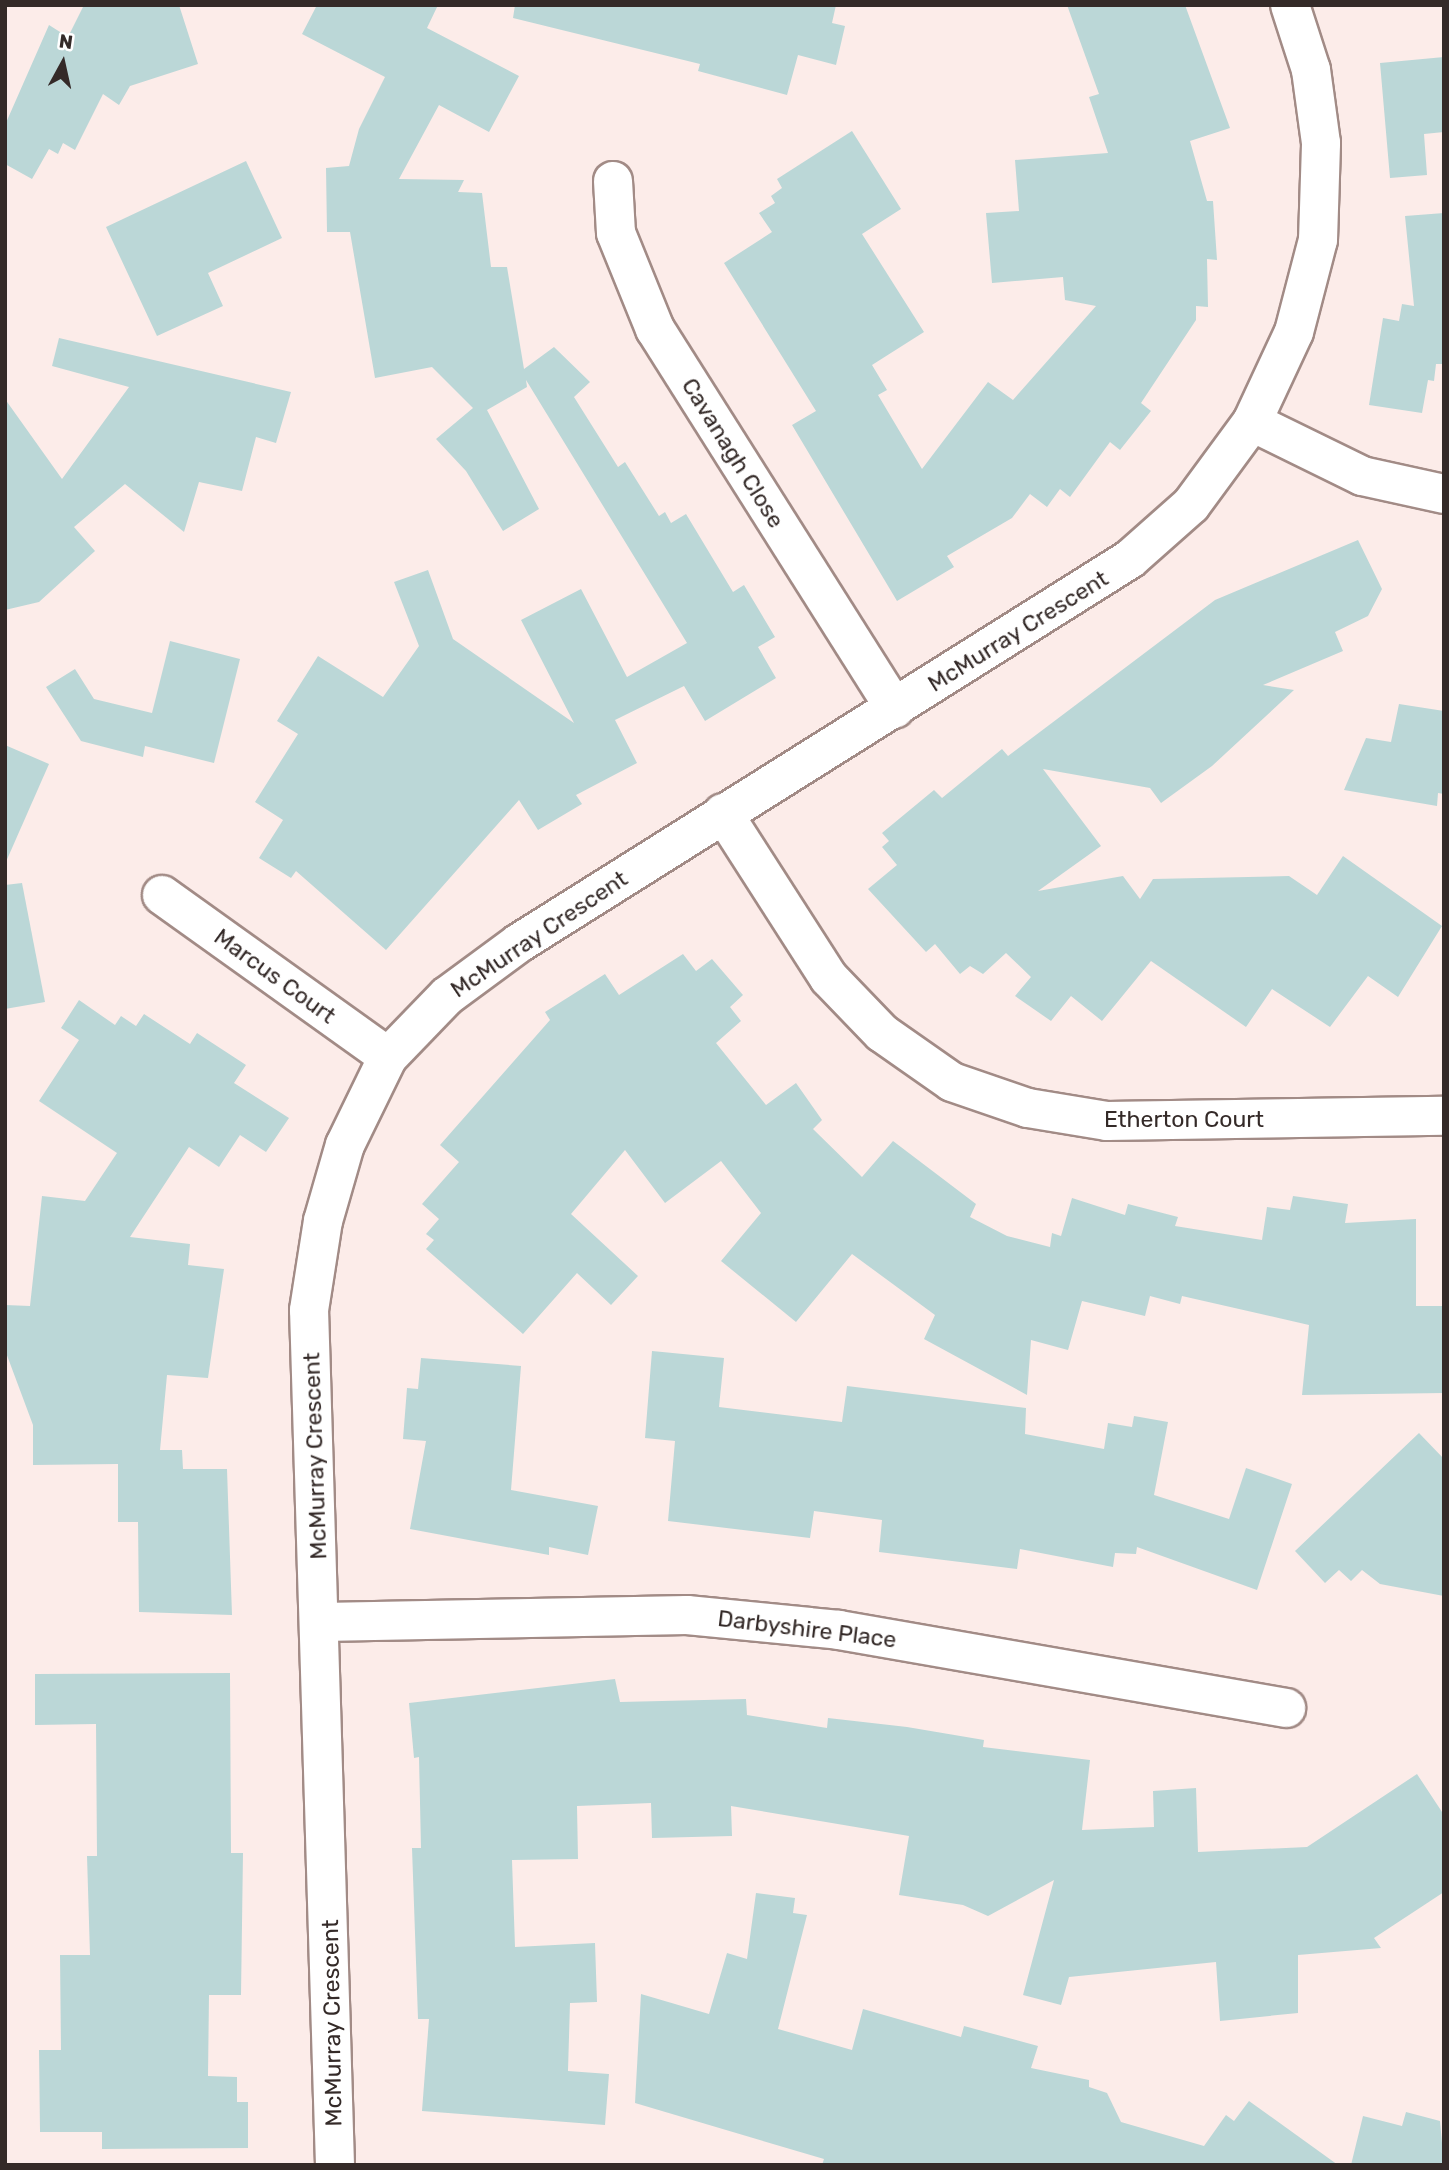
<!DOCTYPE html>
<style>
body{margin:0}
#map{position:relative;width:1449px;height:2170px;overflow:hidden;background:#fcece9;font-family:Rubik,sans-serif}
div>[style]{position:absolute}
.building>*{inset:0;background:#bbd7d7}
.roads{filter:drop-shadow(2px 0 #a28b86) drop-shadow(-2px 0 #a28b86) drop-shadow(0 2px #a28b86) drop-shadow(0 -2px #a28b86)}
.minor>*{height:38px;margin:-19px;padding:0 19px;transform-origin:19px;border-radius:19px;background:#fff}
span{translate:-50% -50%;white-space:nowrap;text-align:center;line-height:1.15;-webkit-text-stroke:7px #fff;paint-order:stroke}
.street-label{font-size:23px;color:#342a28}
.frame{position:absolute;inset:0;border:7px solid #342a28;pointer-events:none}
.north{position:absolute;left:28px;top:28px;width:70px;height:70px;-webkit-text-stroke:5px #fff;paint-order:stroke;rotate:8deg;font-size:19px;font-weight:700;line-height:28px;text-align:center;color:#342a28}
.north::after{content:'';display:block;margin:auto;width:24px;height:32px;background:#342a28;clip-path:polygon(50% 0,100% 100%,50% 72%,0 100%)}
</style>
<div id="map">
<div class="building">
<i style="clip-path:polygon(84px 5px,179px 5px,198px 64px,130px 86px,119px 105px,103px 94px,75px 150px,63px 143px,58px 154px,49px 149px,32px 179px,5px 164px,5px 125px,49px 25px,68px 37px)"></i>
<i style="clip-path:polygon(317px 5px,438px 5px,427px 28px,519px 76px,489px 132px,439px 105px,399px 179px,464px 180px,458px 192px,482px 193px,491px 267px,507px 267px,524px 369px,554px 347px,590px 382px,574px 397px,618px 467px,625px 462px,659px 516px,665px 512px,671px 523px,686px 514px,733px 592px,744px 585px,775px 637px,758px 647px,776px 678px,705px 721px,684px 686px,615px 720px,637px 763px,576px 795px,582px 804px,538px 830px,519px 800px,386px 950px,296px 871px,291px 878px,259px 858px,283px 820px,255px 802px,298px 734px,277px 721px,318px 656px,383px 697px,419px 646px,394px 582px,428px 570px,453px 639px,574px 723px,521px 620px,581px 589px,627px 677px,687px 643px,526px 380px,527px 387px,487px 410px,539px 509px,503px 531px,466px 471px,436px 439px,473px 408px,432px 367px,375px 378px,350px 232px,327px 232px,326px 168px,349px 166px,359px 129px,385px 77px,302px 34px)"></i>
<i style="clip-path:polygon(515px 5px,836px 5px,832px 23px,845px 26px,836px 65px,798px 55px,787px 95px,698px 71px,700px 64px,513px 18px)"></i>
<i style="clip-path:polygon(1067px 5px,1185px 5px,1230px 128px,1190px 141px,1207px 201px,1213px 201px,1217px 260px,1207px 259px,1208px 307px,1196px 306px,1196px 320px,1141px 403px,1151px 411px,1120px 450px,1110px 442px,1070px 497px,1060px 489px,1047px 507px,1030px 494px,1012px 518px,947px 556px,954px 567px,897px 601px,792px 425px,816px 411px,724px 263px,772px 232px,759px 213px,775px 203px,771px 196px,782px 188px,777px 179px,852px 131px,901px 209px,862px 234px,924px 332px,872px 365px,887px 390px,878px 395px,922px 469px,988px 382px,1013px 400px,1096px 306px,1065px 300px,1063px 277px,992px 283px,986px 213px,1019px 211px,1015px 160px,1108px 153px,1089px 97px,1099px 94px)"></i>
<i style="clip-path:polygon(1444px 57px,1444px 132px,1424px 134px,1427px 175px,1390px 178px,1380px 63px)"></i>
<i style="clip-path:polygon(246px 161px,282px 238px,208px 273px,223px 306px,157px 336px,106px 227px)"></i>
<i style="clip-path:polygon(1444px 213px,1444px 364px,1436px 364px,1434px 381px,1428px 380px,1422px 413px,1369px 405px,1383px 318px,1399px 321px,1402px 304px,1414px 306px,1405px 216px)"></i>
<i style="clip-path:polygon(59px 338px,291px 392px,276px 443px,256px 437px,242px 491px,199px 482px,184px 532px,125px 484px,74px 527px,95px 551px,39px 602px,5px 610px,5px 399px,62px 479px,129px 387px,52px 366px)"></i>
<i style="clip-path:polygon(1358px 540px,1382px 589px,1368px 616px,1335px 632px,1343px 651px,1263px 685px,1294px 690px,1212px 766px,1161px 803px,1150px 788px,1043px 769px,1101px 846px,1038px 891px,1123px 876px,1140px 899px,1153px 879px,1289px 876px,1317px 895px,1343px 856px,1442px 926px,1398px 997px,1368px 976px,1330px 1027px,1272px 989px,1246px 1027px,1151px 961px,1102px 1021px,1071px 996px,1051px 1021px,1015px 996px,1031px 977px,1006px 953px,983px 974px,970px 966px,960px 974px,935px 944px,926px 952px,868px 889px,897px 865px,882px 847px,889px 841px,882px 833px,934px 790px,942px 798px,1002px 749px,1008px 756px,1215px 600px)"></i>
<i style="clip-path:polygon(170px 641px,240px 659px,214px 763px,145px 746px,143px 757px,81px 741px,46px 687px,75px 669px,94px 699px,152px 713px)"></i>
<i style="clip-path:polygon(1399px 704px,1444px 711px,1444px 794px,1438px 793px,1437px 806px,1344px 790px,1366px 738px,1391px 742px)"></i>
<i style="clip-path:polygon(5px 745px,49px 764px,5px 864px)"></i>
<i style="clip-path:polygon(22px 883px,45px 1002px,5px 1009px,5px 885px)"></i>
<i style="clip-path:polygon(683px 954px,696px 971px,712px 959px,743px 995px,730px 1007px,741px 1021px,716px 1043px,766px 1105px,796px 1083px,822px 1120px,813px 1129px,862px 1177px,893px 1141px,976px 1204px,970px 1217px,1007px 1236px,1050px 1247px,1052px 1233px,1061px 1236px,1072px 1198px,1125px 1215px,1128px 1204px,1178px 1217px,1175px 1226px,1262px 1240px,1267px 1207px,1290px 1210px,1293px 1196px,1348px 1204px,1345px 1223px,1416px 1219px,1416px 1306px,1444px 1306px,1444px 1393px,1302px 1395px,1309px 1325px,1182px 1296px,1180px 1304px,1150px 1296px,1145px 1316px,1082px 1301px,1068px 1350px,1031px 1340px,1027px 1395px,924px 1339px,935px 1315px,852px 1254px,796px 1322px,721px 1261px,761px 1213px,721px 1161px,665px 1203px,625px 1150px,571px 1214px,638px 1276px,611px 1305px,577px 1273px,523px 1334px,426px 1249px,434px 1240px,426px 1234px,439px 1219px,422px 1204px,459px 1162px,440px 1145px,550px 1020px,545px 1012px,605px 974px,619px 995px)"></i>
<i style="clip-path:polygon(79px 1000px,115px 1025px,121px 1016px,136px 1026px,144px 1014px,190px 1044px,197px 1033px,246px 1065px,234px 1083px,289px 1118px,266px 1152px,240px 1135px,219px 1167px,189px 1147px,130px 1237px,190px 1244px,188px 1265px,224px 1269px,208px 1378px,167px 1375px,160px 1450px,182px 1450px,183px 1469px,227px 1469px,232px 1615px,139px 1612px,138px 1522px,118px 1522px,118px 1464px,33px 1465px,33px 1425px,5px 1350px,5px 1305px,30px 1306px,42px 1196px,85px 1201px,117px 1153px,39px 1101px,79px 1040px,61px 1028px)"></i>
<i style="clip-path:polygon(652px 1351px,724px 1358px,719px 1407px,842px 1422px,847px 1386px,1026px 1408px,1025px 1434px,1104px 1449px,1108px 1423px,1132px 1427px,1134px 1416px,1168px 1422px,1154px 1495px,1229px 1519px,1246px 1468px,1292px 1484px,1257px 1590px,1137px 1547px,1136px 1554px,1115px 1553px,1113px 1567px,1020px 1549px,1017px 1569px,879px 1552px,882px 1520px,814px 1511px,810px 1538px,668px 1521px,675px 1441px,645px 1438px)"></i>
<i style="clip-path:polygon(421px 1358px,521px 1366px,511px 1490px,598px 1506px,588px 1555px,549px 1547px,549px 1555px,410px 1529px,426px 1441px,403px 1439px,407px 1388px,418px 1389px)"></i>
<i style="clip-path:polygon(1419px 1433px,1444px 1459px,1444px 1596px,1380px 1584px,1362px 1570px,1351px 1581px,1339px 1570px,1325px 1583px,1295px 1551px)"></i>
<i style="clip-path:polygon(230px 1673px,231px 1853px,243px 1853px,241px 1995px,209px 1995px,208px 2076px,237px 2077px,237px 2102px,248px 2102px,248px 2148px,102px 2149px,102px 2132px,40px 2132px,39px 2050px,61px 2050px,60px 1955px,90px 1955px,87px 1856px,97px 1856px,96px 1724px,35px 1725px,35px 1674px)"></i>
<i style="clip-path:polygon(615px 1679px,620px 1702px,746px 1699px,747px 1715px,827px 1728px,828px 1718px,907px 1727px,984px 1740px,983px 1747px,1090px 1760px,1082px 1830px,1154px 1827px,1153px 1791px,1196px 1788px,1198px 1852px,1307px 1847px,1417px 1774px,1444px 1815px,1444px 1892px,1374px 1938px,1381px 1948px,1298px 1955px,1298px 2013px,1220px 2021px,1216px 1962px,1069px 1977px,1061px 2005px,1023px 1995px,1054px 1880px,988px 1916px,963px 1905px,899px 1895px,909px 1836px,731px 1806px,732px 1836px,652px 1838px,651px 1803px,577px 1806px,578px 1859px,512px 1860px,515px 1947px,595px 1943px,597px 2002px,570px 2003px,568px 2071px,609px 2074px,605px 2125px,422px 2111px,429px 2019px,418px 2019px,412px 1848px,421px 1848px,419px 1757px,414px 1758px,409px 1703px)"></i>
<i style="clip-path:polygon(756px 1893px,795px 1898px,793px 1913px,807px 1915px,778px 2029px,852px 2050px,863px 2009px,961px 2037px,964px 2026px,1038px 2046px,1031px 2068px,1089px 2080px,1089px 2087px,1107px 2093px,1121px 2122px,1204px 2146px,1226px 2115px,1234px 2121px,1249px 2101px,1338px 2165px,822px 2165px,824px 2159px,635px 2103px,641px 1994px,709px 2014px,727px 1953px,747px 1959px)"></i>
<i style="clip-path:polygon(1406px 2112px,1440px 2121px,1444px 2165px,1351px 2165px,1363px 2116px,1402px 2126px)"></i>
</div>
<div class="roads">
<div class="minor">
<i style="left:613px;top:181px;width:52px;rotate:86.7deg"></i>
<i style="left:616px;top:233px;width:104px;rotate:67.9deg"></i>
<i style="left:655px;top:329px;width:449px;rotate:57.7deg"></i>
<i style="left:1252px;top:422px;width:123px;rotate:26.1deg"></i>
<i style="left:1362px;top:476px;width:84px;rotate:12.4deg"></i>
<i style="left:723px;top:813px;width:196px;rotate:57.3deg"></i>
<i style="left:829px;top:978px;width:76px;rotate:46.1deg"></i>
<i style="left:882px;top:1033px;width:85px;rotate:35deg"></i>
<i style="left:952px;top:1082px;width:80px;rotate:18.9deg"></i>
<i style="left:1028px;top:1108px;width:80px;rotate:9.3deg"></i>
<i style="left:1107px;top:1121px;width:337px;rotate:-0.9deg"></i>
<i style="left:162px;top:895px;width:278px;rotate:35.6deg"></i>
<i style="left:322px;top:1622px;width:365px;rotate:-1.1deg"></i>
<i style="left:687px;top:1615px;width:153px;rotate:5.6deg"></i>
<i style="left:839px;top:1630px;width:454px;rotate:9.9deg"></i>
<i style="left:335px;top:2165px;width:855px;rotate:-91.74deg"></i>
<i style="left:309px;top:1310px;width:90px;rotate:-81.1deg"></i>
<i style="left:323px;top:1221px;width:79px;rotate:-73.9deg"></i>
<i style="left:345px;top:1145px;width:98px;rotate:-64deg"></i>
<i style="left:388px;top:1057px;width:85px;rotate:-46deg"></i>
<i style="left:447px;top:996px;width:89px;rotate:-36.4deg"></i>
<i style="left:519px;top:943px;width:722px;rotate:-32.15deg"></i>
<i style="left:1130px;top:559px;width:81px;rotate:-41.5deg"></i>
<i style="left:1191px;top:505px;width:103px;rotate:-53.7deg"></i>
<i style="left:1252px;top:422px;width:99px;rotate:-65deg"></i>
<i style="left:1294px;top:332px;width:95px;rotate:-75.4deg"></i>
<i style="left:1318px;top:240px;width:97px;rotate:-88.2deg"></i>
<i style="left:1321px;top:143px;width:74px;rotate:-97.8deg"></i>
<i style="left:1311px;top:70px;width:68px;rotate:-107.9deg"></i>
</div>
</div>
<div class="street-label">
<span style="left:733px;top:453px;rotate:58deg">Cavanagh Close</span>
<span style="left:1018px;top:631px;rotate:-32deg">McMurray Crescent</span>
<span style="left:539px;top:934px;rotate:-34deg">McMurray Crescent</span>
<span style="left:275px;top:976px;rotate:36deg">Marcus Court</span>
<span style="left:1184px;top:1119px">Etherton Court</span>
<span style="left:315px;top:1456px;rotate:-92deg">McMurray Crescent</span>
<span style="left:807px;top:1629px;rotate:7deg">Darbyshire Place</span>
<span style="left:332px;top:2023px;rotate:-91deg">McMurray Crescent</span>
</div>
<div class="frame"></div>
<div class="north">N</div>
</div>
